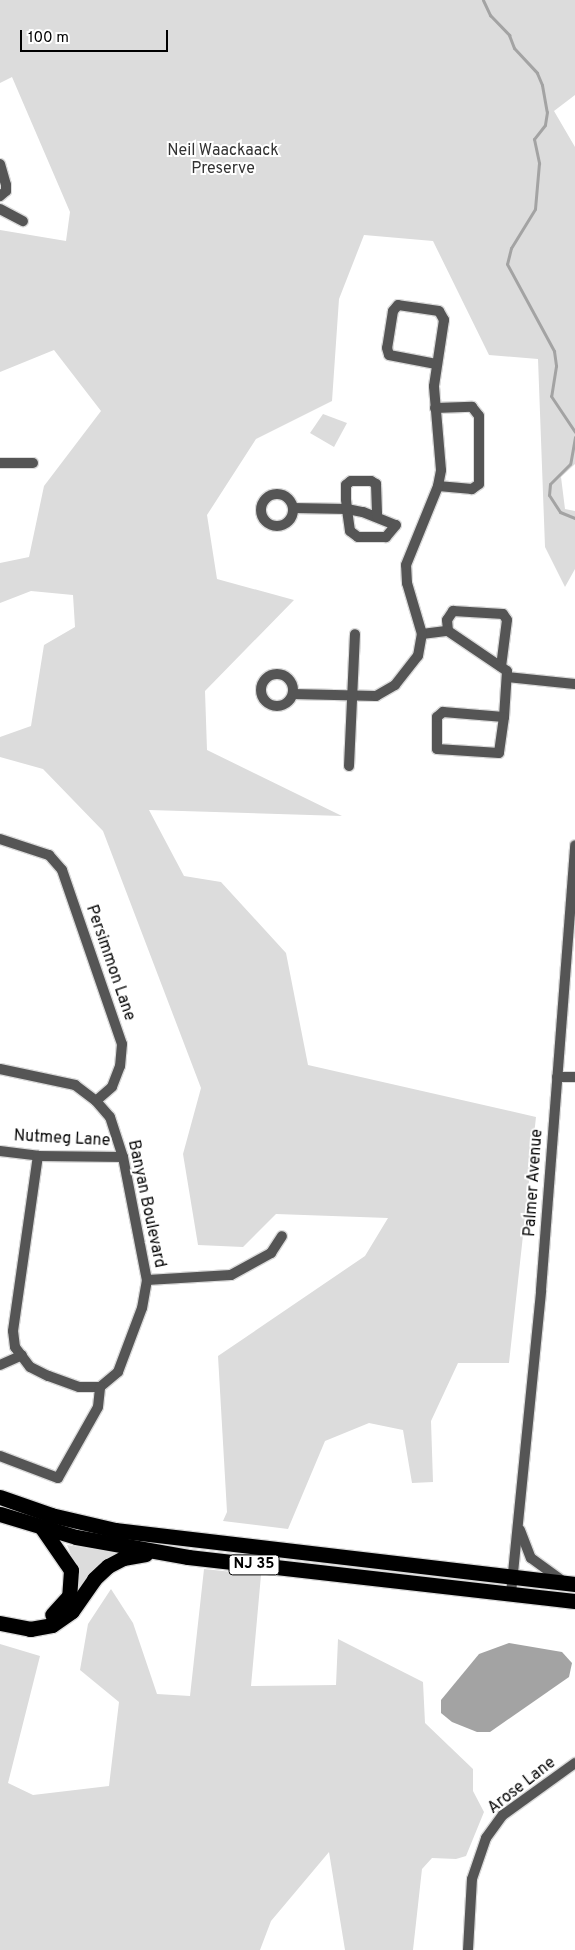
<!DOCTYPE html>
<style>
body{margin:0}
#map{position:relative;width:575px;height:1950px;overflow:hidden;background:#fff;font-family:Overpass,sans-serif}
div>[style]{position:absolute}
.green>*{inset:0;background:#dcdcdc}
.water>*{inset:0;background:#a3a3a3}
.stream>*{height:3px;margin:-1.5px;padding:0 1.5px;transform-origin:1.5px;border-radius:1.5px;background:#a3a3a3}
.roads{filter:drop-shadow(1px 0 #dbdbdb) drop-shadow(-1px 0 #dbdbdb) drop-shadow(0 1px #dbdbdb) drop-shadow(0 -1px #dbdbdb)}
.minor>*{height:10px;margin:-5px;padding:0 5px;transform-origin:5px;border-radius:5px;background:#555}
.minor>.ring{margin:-5px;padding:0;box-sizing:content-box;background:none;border:10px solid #555;border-radius:50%}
.highway>*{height:15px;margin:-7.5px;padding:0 7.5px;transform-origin:7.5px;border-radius:7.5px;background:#000}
span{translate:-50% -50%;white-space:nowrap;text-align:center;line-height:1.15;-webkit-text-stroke:4px #fff;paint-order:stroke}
.shield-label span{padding:1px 4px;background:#fff;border:1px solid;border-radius:4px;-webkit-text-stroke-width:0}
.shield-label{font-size:15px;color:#000;font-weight:700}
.park-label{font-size:16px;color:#333}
.street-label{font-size:16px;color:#000}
.scale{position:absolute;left:20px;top:30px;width:148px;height:22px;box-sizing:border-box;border:2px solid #000;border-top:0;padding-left:6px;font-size:15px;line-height:18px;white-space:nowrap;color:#000;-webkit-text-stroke:4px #fff;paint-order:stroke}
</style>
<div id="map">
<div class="green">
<i style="clip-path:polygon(0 0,575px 0,575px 95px,554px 111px,575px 147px,575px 464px,561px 477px,565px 509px,575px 511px,575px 569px,565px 587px,545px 547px,538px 359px,489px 355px,433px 241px,364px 235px,339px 299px,332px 401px,256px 439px,207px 515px,217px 579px,294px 600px,205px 691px,207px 750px,342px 816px,149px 810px,184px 876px,221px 882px,286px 953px,308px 1065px,536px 1117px,509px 1363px,458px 1363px,431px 1421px,433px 1482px,412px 1483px,403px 1430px,369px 1423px,325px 1441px,288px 1529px,223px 1521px,227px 1512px,218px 1356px,365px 1256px,388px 1218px,276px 1214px,243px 1247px,198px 1245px,183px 1154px,201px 1088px,103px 831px,43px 769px,0 757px,0 737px,31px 726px,44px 645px,75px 627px,73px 595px,31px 591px,0 603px,0 563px,29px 557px,44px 486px,101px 411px,54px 350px,0 372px,0 230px,66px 241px,70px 212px,12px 77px,0 83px)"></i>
<i style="clip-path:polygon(323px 414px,347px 423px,334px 447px,310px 433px)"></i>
<i style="clip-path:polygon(67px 1545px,118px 1553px,76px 1598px,75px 1564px)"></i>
<i style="clip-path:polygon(204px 1569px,261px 1575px,251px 1686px,336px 1685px,338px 1639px,423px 1682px,425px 1723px,473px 1769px,473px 1791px,484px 1812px,466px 1856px,456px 1859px,432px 1858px,422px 1869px,413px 1950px,345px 1950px,329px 1852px,271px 1921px,260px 1950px,0 1950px,0 1644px,40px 1656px,8px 1783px,33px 1795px,109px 1786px,119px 1702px,80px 1670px,88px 1624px,111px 1589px,133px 1623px,157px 1694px,190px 1696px)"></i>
</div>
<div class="water">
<i style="clip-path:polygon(509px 1643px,562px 1652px,572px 1663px,569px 1677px,490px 1732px,477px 1732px,452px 1722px,441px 1713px,441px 1700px,479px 1654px)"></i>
</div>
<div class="stream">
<i style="left:483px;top:0;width:17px;rotate:65deg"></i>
<i style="left:490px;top:15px;width:28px;rotate:46deg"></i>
<i style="left:509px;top:35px;width:14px;rotate:69deg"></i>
<i style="left:514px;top:48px;width:34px;rotate:47deg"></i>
<i style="left:537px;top:73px;width:13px;rotate:67deg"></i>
<i style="left:542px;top:85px;width:27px;rotate:80deg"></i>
<i style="left:547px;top:112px;width:13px;rotate:99deg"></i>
<i style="left:545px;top:125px;width:18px;rotate:128deg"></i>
<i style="left:534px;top:139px;width:25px;rotate:78deg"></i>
<i style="left:539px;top:163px;width:46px;rotate:95deg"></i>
<i style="left:535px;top:209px;width:46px;rotate:121.6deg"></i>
<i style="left:511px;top:248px;width:16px;rotate:104deg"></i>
<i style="left:507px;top:264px;width:99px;rotate:61.6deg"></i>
<i style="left:554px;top:351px;width:15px;rotate:82deg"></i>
<i style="left:556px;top:366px;width:30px;rotate:99deg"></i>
<i style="left:551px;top:396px;width:43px;rotate:56.3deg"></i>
<i style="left:575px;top:437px;width:27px;rotate:100deg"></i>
<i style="left:570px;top:464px;width:28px;rotate:135deg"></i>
<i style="left:550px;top:484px;width:11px;rotate:95deg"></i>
<i style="left:549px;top:495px;width:20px;rotate:57deg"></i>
<i style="left:560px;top:512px;width:16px;rotate:22deg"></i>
</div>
<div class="roads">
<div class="minor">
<i style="left:0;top:164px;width:22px;rotate:74deg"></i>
<i style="left:6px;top:185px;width:6px;rotate:90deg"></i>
<i style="left:6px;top:191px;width:8px;rotate:140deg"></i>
<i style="left:0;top:209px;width:26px;rotate:28deg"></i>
<i style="left:435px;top:408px;width:37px;rotate:-2deg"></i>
<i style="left:472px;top:407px;width:11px;rotate:52deg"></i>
<i style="left:479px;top:416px;width:68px;rotate:90deg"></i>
<i style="left:479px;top:484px;width:9px;rotate:144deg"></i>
<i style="left:472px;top:489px;width:34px;rotate:-175deg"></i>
<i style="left:0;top:463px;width:33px"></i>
<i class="ring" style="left:261px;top:494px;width:22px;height:22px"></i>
<i style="left:293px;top:508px;width:54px;rotate:1.1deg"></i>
<i style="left:347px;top:509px;width:16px;rotate:11deg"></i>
<i style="left:363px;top:512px;width:35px;rotate:22deg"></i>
<i style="left:396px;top:525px;width:16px;rotate:130deg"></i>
<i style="left:386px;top:537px;width:28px;rotate:180deg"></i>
<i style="left:358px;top:537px;width:10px;rotate:-143deg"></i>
<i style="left:350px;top:531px;width:22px;rotate:-98deg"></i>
<i style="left:347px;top:509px;width:10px;rotate:-96deg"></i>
<i style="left:346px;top:499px;width:14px;rotate:-90deg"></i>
<i style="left:346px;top:485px;width:6px;rotate:-39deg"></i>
<i style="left:351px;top:481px;width:20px"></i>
<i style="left:371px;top:481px;width:6px;rotate:31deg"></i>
<i style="left:376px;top:484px;width:32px;rotate:88deg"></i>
<i style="left:448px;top:631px;width:11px;rotate:-95deg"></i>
<i style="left:447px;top:620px;width:11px;rotate:-56deg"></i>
<i style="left:453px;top:611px;width:50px;rotate:3.4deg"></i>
<i style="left:503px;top:614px;width:7px;rotate:56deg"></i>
<i style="left:507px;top:620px;width:47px;rotate:97.3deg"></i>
<i style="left:422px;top:634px;width:26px;rotate:-7deg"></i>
<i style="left:448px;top:631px;width:71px;rotate:34.1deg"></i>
<i style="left:507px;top:671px;width:46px;rotate:93.7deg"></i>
<i class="ring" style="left:261px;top:674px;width:22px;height:22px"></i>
<i style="left:507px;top:677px;width:68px;rotate:5.9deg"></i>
<i style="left:293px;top:694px;width:83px;rotate:1.4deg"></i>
<i style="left:376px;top:696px;width:22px;rotate:-30deg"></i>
<i style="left:395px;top:685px;width:37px;rotate:-52deg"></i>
<i style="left:418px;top:656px;width:22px;rotate:-80deg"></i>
<i style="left:422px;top:634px;width:53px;rotate:-106.4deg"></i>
<i style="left:407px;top:583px;width:18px;rotate:-93deg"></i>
<i style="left:406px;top:565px;width:85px;rotate:-67.9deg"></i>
<i style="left:438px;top:486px;width:16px;rotate:-79deg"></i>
<i style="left:441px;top:470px;width:84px;rotate:-94.8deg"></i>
<i style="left:434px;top:386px;width:67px;rotate:-81.4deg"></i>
<i style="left:444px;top:320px;width:10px;rotate:-119deg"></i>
<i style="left:439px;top:311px;width:41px;rotate:-171.7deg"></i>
<i style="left:398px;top:305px;width:8px;rotate:130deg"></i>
<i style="left:393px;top:311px;width:37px;rotate:99deg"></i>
<i style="left:387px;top:348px;width:7px;rotate:74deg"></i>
<i style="left:389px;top:355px;width:48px;rotate:10.8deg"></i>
<i style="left:443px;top:712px;width:61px;rotate:4.7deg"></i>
<i style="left:504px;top:717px;width:36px;rotate:98deg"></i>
<i style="left:499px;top:753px;width:62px;rotate:-176.3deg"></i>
<i style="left:437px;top:749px;width:32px;rotate:-90deg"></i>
<i style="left:437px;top:717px;width:8px;rotate:-40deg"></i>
<i style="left:349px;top:766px;width:132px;rotate:-87.4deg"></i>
<i style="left:0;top:839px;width:52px;rotate:18.1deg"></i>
<i style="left:49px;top:855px;width:20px;rotate:49deg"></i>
<i style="left:62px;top:870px;width:184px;rotate:71deg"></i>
<i style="left:122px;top:1044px;width:22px;rotate:95deg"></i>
<i style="left:120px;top:1066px;width:22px;rotate:111deg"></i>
<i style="left:112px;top:1087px;width:21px;rotate:139deg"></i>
<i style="left:0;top:1069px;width:77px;rotate:12deg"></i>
<i style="left:75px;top:1085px;width:26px;rotate:37deg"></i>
<i style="left:96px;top:1101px;width:21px;rotate:49deg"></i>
<i style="left:110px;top:1117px;width:42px;rotate:72deg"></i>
<i style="left:123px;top:1157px;width:125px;rotate:79deg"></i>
<i style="left:147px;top:1280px;width:28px;rotate:100deg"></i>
<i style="left:142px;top:1308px;width:68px;rotate:110.6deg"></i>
<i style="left:118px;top:1372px;width:23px;rotate:140deg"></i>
<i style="left:100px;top:1387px;width:21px;rotate:180deg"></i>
<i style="left:79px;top:1387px;width:33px;rotate:-160deg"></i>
<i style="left:48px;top:1376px;width:20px;rotate:-153deg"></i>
<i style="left:30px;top:1367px;width:25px;rotate:-127deg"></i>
<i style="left:15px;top:1347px;width:16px;rotate:-97deg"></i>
<i style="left:13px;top:1331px;width:177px;rotate:-81.9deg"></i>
<i style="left:557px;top:1077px;width:18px"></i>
<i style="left:0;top:1151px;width:38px;rotate:7deg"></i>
<i style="left:38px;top:1156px;width:85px;rotate:0.7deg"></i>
<i style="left:147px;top:1280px;width:84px;rotate:-3.4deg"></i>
<i style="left:231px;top:1275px;width:46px;rotate:-28.8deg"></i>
<i style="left:271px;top:1253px;width:20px;rotate:-57deg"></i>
<i style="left:0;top:1365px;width:24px;rotate:-24deg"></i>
<i style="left:0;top:1456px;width:62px;rotate:20.8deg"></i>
<i style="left:58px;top:1478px;width:81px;rotate:-60.6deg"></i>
<i style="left:98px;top:1407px;width:20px;rotate:-84deg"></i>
<i style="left:520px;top:1530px;width:30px;rotate:69deg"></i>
<i style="left:531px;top:1558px;width:41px;rotate:36deg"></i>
<i style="left:511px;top:1593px;width:304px;rotate:-84.3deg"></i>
<i style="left:541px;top:1290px;width:446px;rotate:-85.6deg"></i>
<i style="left:468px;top:1950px;width:71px;rotate:-86.8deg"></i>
<i style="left:472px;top:1879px;width:43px;rotate:-71.1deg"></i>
<i style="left:486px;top:1838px;width:29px;rotate:-54deg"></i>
<i style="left:503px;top:1815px;width:89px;rotate:-35.8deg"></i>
</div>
<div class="highway">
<i style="left:0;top:1497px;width:54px;rotate:19.4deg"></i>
<i style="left:51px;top:1515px;width:66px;rotate:13.2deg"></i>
<i style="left:115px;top:1530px;width:463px;rotate:6.7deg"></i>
<i style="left:0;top:1514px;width:79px;rotate:16.8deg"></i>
<i style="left:76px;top:1537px;width:114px;rotate:10.1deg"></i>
<i style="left:188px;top:1557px;width:389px;rotate:6.5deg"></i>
<i style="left:42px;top:1528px;width:51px;rotate:55.4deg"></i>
<i style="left:71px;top:1570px;width:26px;rotate:94deg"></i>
<i style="left:69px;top:1596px;width:25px;rotate:132deg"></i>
<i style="left:0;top:1623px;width:31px;rotate:11deg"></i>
<i style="left:30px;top:1629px;width:22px;rotate:-10deg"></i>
<i style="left:52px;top:1625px;width:24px;rotate:-35deg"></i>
<i style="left:72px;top:1611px;width:39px;rotate:-55deg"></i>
<i style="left:94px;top:1579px;width:19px;rotate:-43deg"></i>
<i style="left:108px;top:1566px;width:17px;rotate:-28deg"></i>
<i style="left:123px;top:1558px;width:23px;rotate:-10deg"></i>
</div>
</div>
<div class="shield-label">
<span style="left:254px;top:1565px">NJ 35</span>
</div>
<div class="park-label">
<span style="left:223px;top:160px">Neil Waackaack<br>Preserve</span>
</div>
<div class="street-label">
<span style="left:110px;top:963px;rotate:71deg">Persimmon Lane</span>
<span style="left:62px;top:1139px;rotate:3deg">Nutmeg Lane</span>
<span style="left:534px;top:1183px;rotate:-86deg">Palmer Avenue</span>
<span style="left:146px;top:1204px;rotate:78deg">Banyan Boulevard</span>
<span style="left:522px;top:1786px;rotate:-38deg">Arose Lane</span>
</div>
<div class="scale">100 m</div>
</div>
